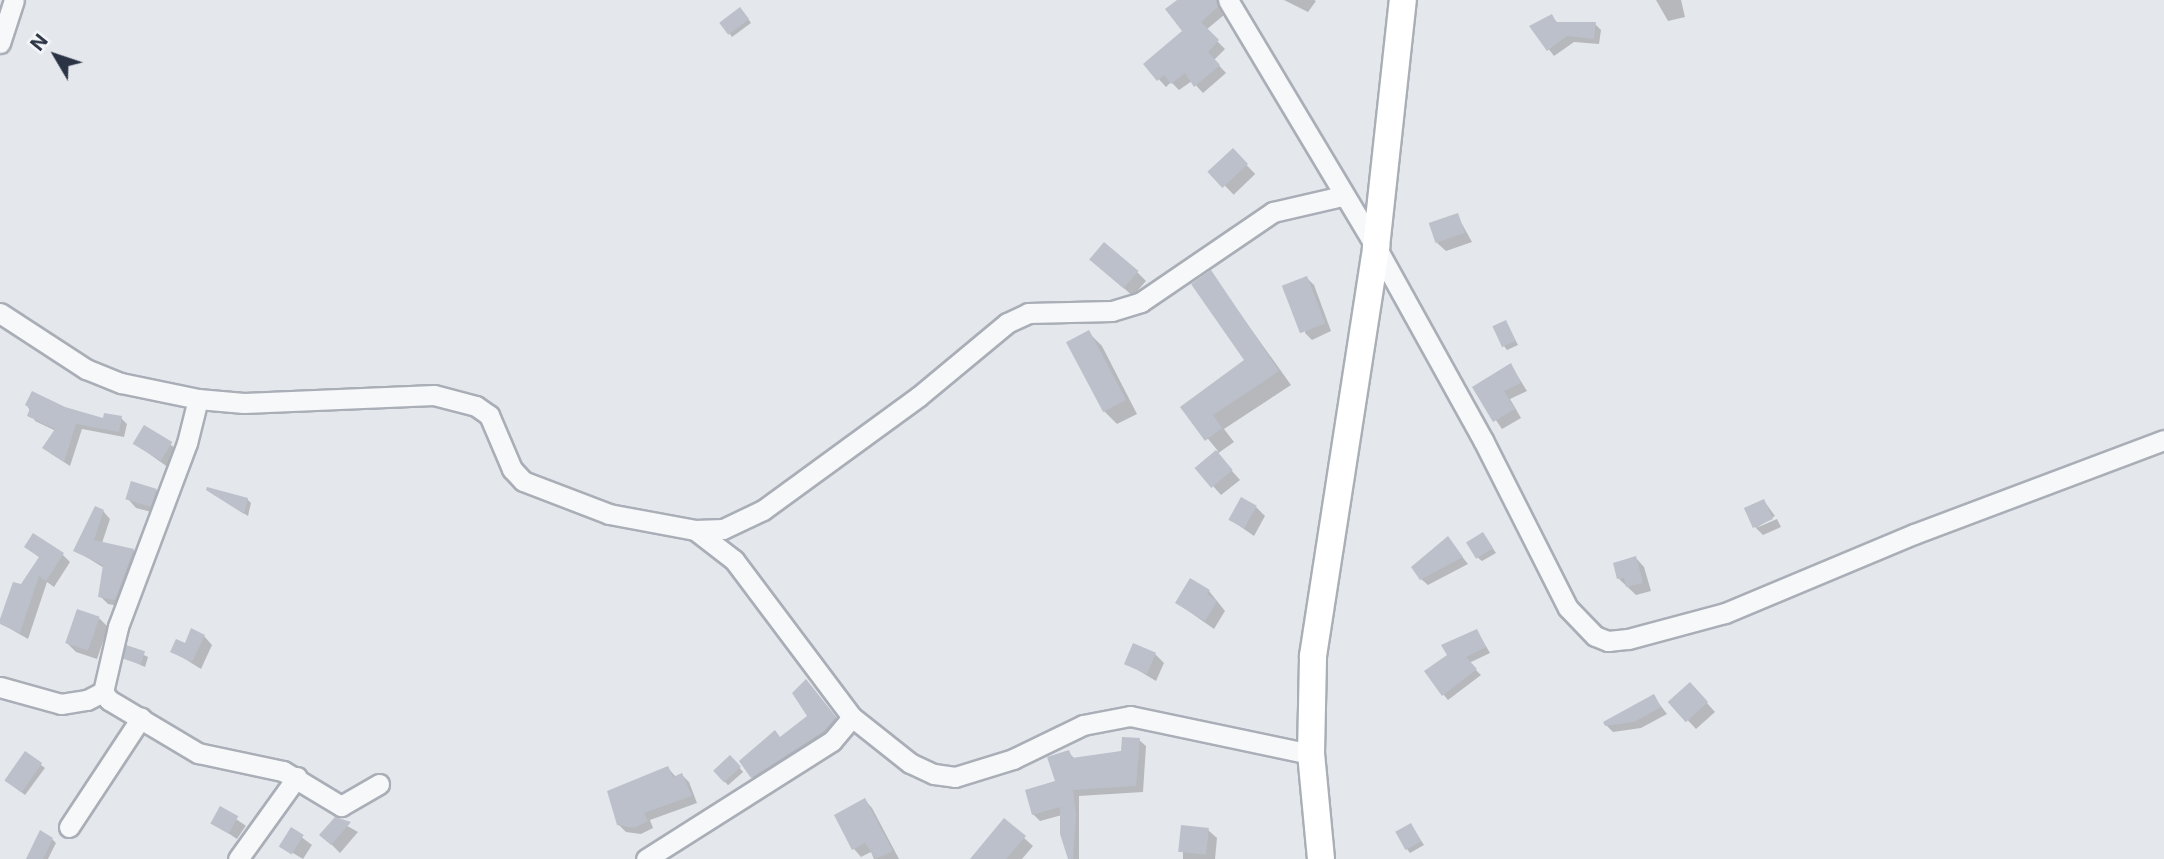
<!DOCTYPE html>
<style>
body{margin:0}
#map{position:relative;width:2164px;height:859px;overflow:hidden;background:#e4e7ec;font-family:Inter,sans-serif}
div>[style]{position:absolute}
.shadow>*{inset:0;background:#0003;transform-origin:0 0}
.building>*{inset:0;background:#bbc0ca;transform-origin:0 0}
.roads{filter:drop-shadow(2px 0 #a9aeb7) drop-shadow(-2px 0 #a9aeb7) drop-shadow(0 2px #a9aeb7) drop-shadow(0 -2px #a9aeb7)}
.street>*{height:19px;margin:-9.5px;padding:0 9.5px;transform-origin:9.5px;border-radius:9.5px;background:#f7f8fa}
.secondary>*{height:26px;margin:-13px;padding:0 13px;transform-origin:13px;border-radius:13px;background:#fff}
span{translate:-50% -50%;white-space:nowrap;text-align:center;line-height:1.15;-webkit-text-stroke:5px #f4f6f9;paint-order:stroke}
.north{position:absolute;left:21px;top:21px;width:70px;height:70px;-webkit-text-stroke:5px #f4f6f9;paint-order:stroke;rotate:309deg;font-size:19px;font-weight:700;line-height:28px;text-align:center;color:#2b3445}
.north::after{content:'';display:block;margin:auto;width:24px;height:32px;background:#2b3445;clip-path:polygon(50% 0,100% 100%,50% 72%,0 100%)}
</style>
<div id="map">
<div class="shadow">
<i style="clip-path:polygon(1180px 0,1226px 0,1224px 15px,1206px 30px,1225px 49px,1214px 60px,1226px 73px,1203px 93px,1192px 81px,1179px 90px,1171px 82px,1166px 87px,1145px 64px,1184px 32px)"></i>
<i style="clip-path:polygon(1284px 0,1314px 0,1316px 1px,1308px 12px)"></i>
<i style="clip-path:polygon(1656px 0,1681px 0,1685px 17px,1668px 21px)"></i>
<i style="clip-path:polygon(744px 13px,751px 23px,732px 37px,729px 33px)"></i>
<i style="clip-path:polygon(1552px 17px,1558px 23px,1595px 24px,1601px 30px,1599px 44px,1574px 42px,1554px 56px,1532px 27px)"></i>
<i style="left:1233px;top:151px;width:32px;height:30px;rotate:46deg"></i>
<i style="clip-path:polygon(1457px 215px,1472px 242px,1446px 251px,1437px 243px)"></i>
<i style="clip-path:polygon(1100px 268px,1137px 272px,1146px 281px,1133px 296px)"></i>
<i style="clip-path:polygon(1211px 273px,1291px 385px,1224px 429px,1234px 442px,1217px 454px,1240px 480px,1221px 495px,1197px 468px,1218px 451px,1182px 407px,1246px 360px)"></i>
<i style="clip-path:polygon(1307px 278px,1314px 285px,1331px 331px,1312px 340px,1305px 333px)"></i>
<i style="clip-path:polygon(1506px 322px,1518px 345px,1507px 350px,1504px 346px)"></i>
<i style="clip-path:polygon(1088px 332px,1102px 346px,1137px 414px,1117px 424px,1104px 411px,1068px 344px)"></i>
<i style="clip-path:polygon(1511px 365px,1527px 391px,1510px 399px,1521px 418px,1502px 429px,1474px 388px)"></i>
<i style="clip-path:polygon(27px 405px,64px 408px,105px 420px,121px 418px,127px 424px,124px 437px,82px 429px,70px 466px,50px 453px,56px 431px,35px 421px)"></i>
<i style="clip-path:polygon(134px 443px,170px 444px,179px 452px,169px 468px)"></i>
<i style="clip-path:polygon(156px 490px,164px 499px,159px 514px,136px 508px,128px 499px)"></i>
<i style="clip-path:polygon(212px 493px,247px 499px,251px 503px,248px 516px)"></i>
<i style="clip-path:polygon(1764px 501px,1775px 516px,1756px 528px,1755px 527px)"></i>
<i style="clip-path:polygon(1256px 507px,1265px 516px,1254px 536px,1231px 520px)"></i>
<i style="clip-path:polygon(103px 511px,110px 519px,102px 543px,133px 550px,141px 558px,123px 607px,108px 604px,100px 596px,104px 568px,75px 550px)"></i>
<i style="clip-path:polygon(1777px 519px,1781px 527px,1763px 535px,1756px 528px)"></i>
<i style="clip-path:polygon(1486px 538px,1496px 553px,1482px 561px,1478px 558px)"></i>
<i style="clip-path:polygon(1448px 539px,1468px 564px,1428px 585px,1421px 579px)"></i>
<i style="clip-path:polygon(27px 547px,63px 555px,70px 562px,54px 587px,47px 582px,28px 639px,0 623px,40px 558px)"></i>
<i style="clip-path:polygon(1636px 558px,1644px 567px,1651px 591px,1636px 595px,1619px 579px)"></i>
<i style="clip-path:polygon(1209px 591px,1225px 611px,1214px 629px,1177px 603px)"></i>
<i style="clip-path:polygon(78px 611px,100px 619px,108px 627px,97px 659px,76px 652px,67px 643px)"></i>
<i style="clip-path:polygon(1477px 631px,1490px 653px,1469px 663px,1481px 675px,1448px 700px,1443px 694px)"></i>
<i style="clip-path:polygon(204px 636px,212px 645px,201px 669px,172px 651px)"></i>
<i style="clip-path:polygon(128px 647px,148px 657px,145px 667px,125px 658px)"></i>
<i style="clip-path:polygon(1155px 654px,1164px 663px,1156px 681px,1126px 663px)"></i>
<i style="clip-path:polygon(814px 690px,843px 726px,760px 785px,752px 777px,781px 738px,809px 716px)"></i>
<i style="clip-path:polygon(1698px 693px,1715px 712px,1696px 729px,1671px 702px)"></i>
<i style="clip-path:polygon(1654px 697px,1667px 714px,1641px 728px,1613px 732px,1606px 725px)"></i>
<i style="clip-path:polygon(1139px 740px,1146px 746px,1143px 792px,1079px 796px,1079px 859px,1071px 859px,1062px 815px,1040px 821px,1033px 814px,1058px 783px,1068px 752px,1075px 759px,1123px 752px)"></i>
<i style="clip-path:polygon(25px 753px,45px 768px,25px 795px,12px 785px)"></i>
<i style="left:730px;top:757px;width:20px;height:20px;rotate:49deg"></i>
<i style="clip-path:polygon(668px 768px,676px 777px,682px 775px,689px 782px,697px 803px,650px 820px,653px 828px,641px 834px,626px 832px,619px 825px)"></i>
<i style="clip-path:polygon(865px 800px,872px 808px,899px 859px,874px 859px,871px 852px,861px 857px,854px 849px)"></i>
<i style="left:221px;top:809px;width:30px;height:16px;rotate:34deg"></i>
<i style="clip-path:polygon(335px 819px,358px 832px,340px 853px,330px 843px)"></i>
<i style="clip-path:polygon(1004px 820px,1033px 846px,1022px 859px,971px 859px)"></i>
<i style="clip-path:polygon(1411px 825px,1424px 845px,1410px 853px,1407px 849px)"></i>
<i style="clip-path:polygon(1183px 827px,1208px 830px,1217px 838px,1215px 859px,1183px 859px)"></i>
<i style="clip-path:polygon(292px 830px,312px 845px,303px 859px,281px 846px)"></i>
<i style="clip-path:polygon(52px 839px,56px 843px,48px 859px,31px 859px)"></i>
</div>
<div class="building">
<i style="clip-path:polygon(1177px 0,1216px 0,1218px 7px,1201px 22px,1219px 40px,1208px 52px,1220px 65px,1194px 87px,1185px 73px,1171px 84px,1164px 75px,1157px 81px,1143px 64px,1182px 31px,1165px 9px)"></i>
<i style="left:740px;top:7px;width:15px;height:26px;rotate:53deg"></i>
<i style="clip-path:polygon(1552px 14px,1556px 22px,1596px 22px,1594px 39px,1567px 36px,1547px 51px,1529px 26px)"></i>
<i style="left:1233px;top:148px;width:22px;height:35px;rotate:47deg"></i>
<i style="left:1458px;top:213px;width:21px;height:31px;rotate:71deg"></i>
<i style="left:1104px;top:242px;width:45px;height:23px;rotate:40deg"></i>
<i style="clip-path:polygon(1211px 270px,1279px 371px,1213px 415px,1222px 428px,1205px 441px,1180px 407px,1244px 360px,1191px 284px)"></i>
<i style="left:1307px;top:276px;width:51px;height:27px;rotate:69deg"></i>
<i style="left:1506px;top:320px;width:23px;height:15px;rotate:65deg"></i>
<i style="left:1089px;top:330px;width:79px;height:26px;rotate:62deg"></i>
<i style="clip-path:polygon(1511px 363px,1521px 383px,1504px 391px,1515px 409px,1493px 422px,1472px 387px)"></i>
<i style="clip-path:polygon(32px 391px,65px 407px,103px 418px,104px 413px,122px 416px,119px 432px,76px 424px,64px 462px,42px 448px,55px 429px,27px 416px,30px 408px,25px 405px)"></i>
<i style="left:144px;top:425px;width:33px;height:22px;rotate:31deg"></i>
<i style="left:1216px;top:450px;width:26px;height:28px;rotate:50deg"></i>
<i style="left:131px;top:481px;width:27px;height:19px;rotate:17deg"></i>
<i style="clip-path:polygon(207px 487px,248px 498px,244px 514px,206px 490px)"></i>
<i style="left:1241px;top:497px;width:18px;height:26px;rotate:29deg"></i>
<i style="left:1764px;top:499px;width:22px;height:22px;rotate:66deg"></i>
<i style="clip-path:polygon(95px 506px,104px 510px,94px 540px,134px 549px,115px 600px,98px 597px,103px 565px,73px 551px)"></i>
<i style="left:1483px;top:532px;width:19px;height:20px;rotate:58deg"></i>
<i style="clip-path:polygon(33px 533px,64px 553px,46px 581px,39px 576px,20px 633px,0 624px,0 619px,13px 582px,21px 584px,39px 557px,24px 547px)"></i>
<i style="clip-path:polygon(1448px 536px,1463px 557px,1420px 580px,1411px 567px)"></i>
<i style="clip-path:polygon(1636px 556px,1643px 583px,1626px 587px,1624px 578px,1617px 579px,1613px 563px)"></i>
<i style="clip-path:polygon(1190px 578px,1210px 590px,1207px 594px,1217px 601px,1205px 621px,1175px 603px)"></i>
<i style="left:77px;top:609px;width:24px;height:36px;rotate:19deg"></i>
<i style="clip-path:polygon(191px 628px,205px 635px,192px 662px,170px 652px,176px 639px,185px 643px)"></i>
<i style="clip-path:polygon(1477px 629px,1486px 647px,1466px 657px,1477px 669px,1442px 696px,1424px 671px,1447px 655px,1441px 645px)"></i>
<i style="left:1133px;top:643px;width:25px;height:23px;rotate:23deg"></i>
<i style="left:126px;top:645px;width:20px;height:14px;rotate:18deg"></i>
<i style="clip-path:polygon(806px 679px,836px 717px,824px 731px,751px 778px,739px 761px,775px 730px,780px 737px,807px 716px,792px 693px)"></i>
<i style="left:1690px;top:682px;width:27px;height:30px;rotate:48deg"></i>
<i style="clip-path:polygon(1654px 694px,1661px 707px,1634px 722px,1605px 726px,1603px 722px)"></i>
<i style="clip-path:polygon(1122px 737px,1140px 738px,1136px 786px,1073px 790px,1076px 815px,1073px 859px,1068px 859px,1060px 834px,1060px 807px,1032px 815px,1025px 790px,1055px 781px,1047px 757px,1069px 750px,1072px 758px,1121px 751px)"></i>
<i style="left:25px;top:751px;width:21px;height:36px;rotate:35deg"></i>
<i style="left:730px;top:755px;width:16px;height:23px;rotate:47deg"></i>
<i style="clip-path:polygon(668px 766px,673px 777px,682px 773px,692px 796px,644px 813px,648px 821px,634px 828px,617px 825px,607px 791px)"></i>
<i style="clip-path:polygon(865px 798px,893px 851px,876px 859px,865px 843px,852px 850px,834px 815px)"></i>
<i style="left:220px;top:806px;width:21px;height:20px;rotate:29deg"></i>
<i style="clip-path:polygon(335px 817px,351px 822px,331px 845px,319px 835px)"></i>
<i style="clip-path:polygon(1004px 818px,1026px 836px,1006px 859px,970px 859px)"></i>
<i style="left:1411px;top:823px;width:21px;height:18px;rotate:61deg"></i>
<i style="left:1181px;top:825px;width:28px;height:27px;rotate:6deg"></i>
<i style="left:291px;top:827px;width:15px;height:23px;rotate:32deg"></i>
<i style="clip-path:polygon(40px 830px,53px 838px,43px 859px,26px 859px)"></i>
</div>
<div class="roads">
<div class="street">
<i style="left:1228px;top:0;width:288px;rotate:59.1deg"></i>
<i style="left:1376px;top:247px;width:221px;rotate:61deg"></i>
<i style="left:1483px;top:440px;width:188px;rotate:63.2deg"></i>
<i style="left:1568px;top:608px;width:39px;rotate:46deg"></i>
<i style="left:1595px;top:636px;width:14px;rotate:21deg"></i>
<i style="left:1608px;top:641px;width:20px;rotate:-6deg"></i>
<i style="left:1628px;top:639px;width:100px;rotate:-15deg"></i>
<i style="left:1725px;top:613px;width:205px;rotate:-22.7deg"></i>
<i style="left:1914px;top:534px;width:267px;rotate:-20.6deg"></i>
<i style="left:0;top:43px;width:45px;rotate:-72deg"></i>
<i style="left:0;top:313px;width:103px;rotate:33.1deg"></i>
<i style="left:86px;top:369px;width:38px;rotate:22deg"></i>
<i style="left:121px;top:383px;width:79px;rotate:11.7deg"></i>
<i style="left:198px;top:399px;width:46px;rotate:5deg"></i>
<i style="left:244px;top:403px;width:190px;rotate:-2.4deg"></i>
<i style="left:434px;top:395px;width:43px;rotate:14.7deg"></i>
<i style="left:476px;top:406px;width:16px;rotate:35deg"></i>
<i style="left:489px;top:415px;width:59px;rotate:66.9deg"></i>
<i style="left:512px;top:469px;width:16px;rotate:47deg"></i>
<i style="left:523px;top:481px;width:92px;rotate:21deg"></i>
<i style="left:609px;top:514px;width:87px;rotate:10.5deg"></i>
<i style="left:695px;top:530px;width:49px;rotate:37.6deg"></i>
<i style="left:734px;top:560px;width:196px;rotate:53.1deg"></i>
<i style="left:852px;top:717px;width:74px;rotate:38.4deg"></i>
<i style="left:910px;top:763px;width:26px;rotate:25deg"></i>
<i style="left:934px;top:774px;width:21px;rotate:8deg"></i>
<i style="left:955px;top:777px;width:61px;rotate:-17.2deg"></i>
<i style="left:1013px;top:759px;width:78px;rotate:-25.9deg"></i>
<i style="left:1083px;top:725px;width:48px;rotate:-10.8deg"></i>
<i style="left:1130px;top:716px;width:185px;rotate:11.9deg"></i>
<i style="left:198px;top:399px;width:45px;rotate:104deg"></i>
<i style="left:187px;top:443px;width:197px;rotate:110.6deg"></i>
<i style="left:118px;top:627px;width:67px;rotate:103deg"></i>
<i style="left:103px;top:692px;width:10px;rotate:53deg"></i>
<i style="left:109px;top:700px;width:104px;rotate:30.8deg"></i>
<i style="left:198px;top:753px;width:87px;rotate:12deg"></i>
<i style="left:283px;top:771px;width:68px;rotate:31.1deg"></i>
<i style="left:341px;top:806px;width:44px;rotate:-30.1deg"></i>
<i style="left:695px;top:530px;width:28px;rotate:-2deg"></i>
<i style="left:723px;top:529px;width:44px;rotate:-25.4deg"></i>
<i style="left:763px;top:510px;width:192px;rotate:-36.1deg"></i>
<i style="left:918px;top:397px;width:116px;rotate:-39.7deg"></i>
<i style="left:1007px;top:323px;width:23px;rotate:-25deg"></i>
<i style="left:1028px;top:313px;width:84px;rotate:-1.4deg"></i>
<i style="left:1112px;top:311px;width:30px;rotate:-17deg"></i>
<i style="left:1141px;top:302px;width:160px;rotate:-34.3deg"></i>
<i style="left:1273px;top:212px;width:71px;rotate:-13.1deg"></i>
<i style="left:0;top:687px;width:63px;rotate:15.6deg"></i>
<i style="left:61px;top:704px;width:26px;rotate:-9deg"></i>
<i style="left:87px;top:700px;width:18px;rotate:-27deg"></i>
<i style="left:69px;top:827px;width:131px;rotate:-56.6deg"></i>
<i style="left:238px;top:859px;width:101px;rotate:-54.3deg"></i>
<i style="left:646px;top:859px;width:220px;rotate:-32.4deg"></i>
<i style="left:832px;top:741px;width:31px;rotate:-50deg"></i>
</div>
<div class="secondary">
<i style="left:1321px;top:859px;width:105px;rotate:-95.4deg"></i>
<i style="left:1311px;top:754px;width:98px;rotate:-88.8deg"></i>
<i style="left:1313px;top:656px;width:414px;rotate:-81.2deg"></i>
<i style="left:1376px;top:247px;width:248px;rotate:-83.8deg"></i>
</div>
</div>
<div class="north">N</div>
</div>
